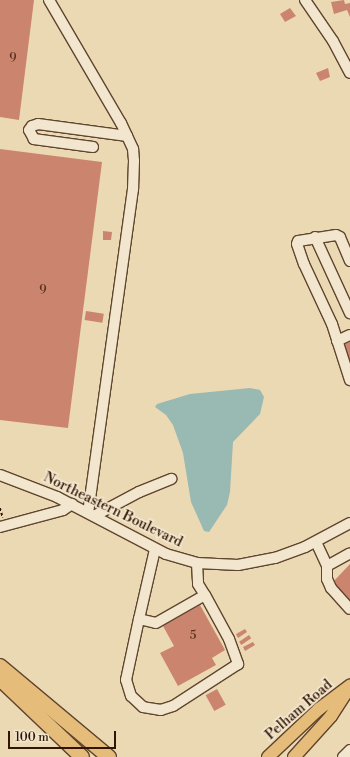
<!DOCTYPE html>
<style>
body{margin:0}
#map{position:relative;width:350px;height:757px;overflow:hidden;background:#ebd9b3;font-family:"Libre Bodoni",serif}
div>[style]{position:absolute}
.water>*{inset:0;background:#99b9b3}
.building>*{inset:0;background:#cb856f;transform-origin:0 0}
.path>*{height:1.5px;margin-top:-0.75px;transform-origin:0;background:repeating-linear-gradient(90deg,#311402 0 3px,transparent 0 5px)}
.roads{filter:drop-shadow(1px 0 #60452e) drop-shadow(-1px 0 #60452e) drop-shadow(0 1px #60452e) drop-shadow(0 -1px #60452e)}
.minor>*{height:10px;margin:-5px;padding:0 5px;transform-origin:5px;border-radius:5px;background:#f2e6ce}
.major>*{height:12px;margin:-6px;padding:0 6px;transform-origin:6px;border-radius:6px;background:#e6bc7a}
.highway>*{height:14px;margin:-7px;padding:0 7px;transform-origin:7px;border-radius:7px;background:#e6bc7a}
span{translate:-50% -50%;white-space:nowrap;text-align:center;line-height:1.15;-webkit-text-stroke:3.5px #f2e6ce;paint-order:stroke}
.number-label{font-size:12px;color:#58301d}
.number-label span{-webkit-text-stroke-width:0}
.street-label{font-size:14px;color:#311402}
.scale{position:absolute;left:8px;top:731px;width:108px;height:18px;box-sizing:border-box;border:2px solid #311402;border-top:0;padding-left:5px;font-size:12px;line-height:14px;white-space:nowrap;color:#311402;-webkit-text-stroke:3px #f2e6ce;paint-order:stroke}
</style>
<div id="map">
<div class="water">
<i style="clip-path:polygon(250px 388px,260px 390px,264px 397px,260px 414px,233px 442px,230px 492px,227px 505px,209px 532px,204px 531px,191px 502px,183px 453px,173px 425px,166px 415px,155px 407px,157px 404px,190px 394px)"></i>
</div>
<div class="building">
<i style="clip-path:polygon(0 0,34px 0,19px 120px,0 117px)"></i>
<i style="clip-path:polygon(344px 0,345px 4px,350px 3px,350px 17px,347px 10px,334px 14px,331px 2px)"></i>
<i style="clip-path:polygon(290px 8px,296px 16px,285px 22px,280px 14px)"></i>
<i style="clip-path:polygon(328px 68px,330px 77px,320px 81px,316px 73px)"></i>
<i style="clip-path:polygon(0 149px,102px 162px,68px 428px,0 420px)"></i>
<i style="clip-path:polygon(103px 231px,112px 232px,111px 240px,103px 240px)"></i>
<i style="left:86px;top:311px;width:18px;height:9px;rotate:9deg"></i>
<i style="clip-path:polygon(350px 342px,350px 365px,341px 346px)"></i>
<i style="clip-path:polygon(350px 564px,350px 600px,332px 583px)"></i>
<i style="clip-path:polygon(200px 605px,225px 650px,212px 658px,216px 665px,178px 686px,160px 653px,174px 646px,163px 626px)"></i>
<i style="clip-path:polygon(245px 629px,247px 632px,238px 638px,236px 634px)"></i>
<i style="left:249px;top:635px;width:4px;height:12px;rotate:56deg"></i>
<i style="clip-path:polygon(253px 642px,255px 645px,245px 651px,243px 647px)"></i>
<i style="left:217px;top:689px;width:18px;height:13px;rotate:61deg"></i>
</div>
<div class="path">
<i style="left:0;top:508px;width:10px;rotate:73deg"></i>
</div>
<div class="roads">
<div class="minor">
<i style="left:49px;top:0;width:143px;rotate:59.7deg"></i>
<i style="left:121px;top:123px;width:29px;rotate:65deg"></i>
<i style="left:133px;top:149px;width:12px;rotate:85deg"></i>
<i style="left:134px;top:161px;width:28px;rotate:92deg"></i>
<i style="left:133px;top:189px;width:326px;rotate:97.9deg"></i>
<i style="left:305px;top:0;width:50px;rotate:55.7deg"></i>
<i style="left:333px;top:41px;width:36px;rotate:62deg"></i>
<i style="left:93px;top:147px;width:60px;rotate:-172.3deg"></i>
<i style="left:34px;top:139px;width:10px;rotate:-119deg"></i>
<i style="left:29px;top:130px;width:5px;rotate:-53deg"></i>
<i style="left:32px;top:126px;width:6px;rotate:-18deg"></i>
<i style="left:38px;top:124px;width:90px;rotate:7.7deg"></i>
<i style="left:315px;top:237px;width:84px;rotate:65.3deg"></i>
<i style="left:350px;top:261px;width:26px;rotate:-113deg"></i>
<i style="left:340px;top:237px;width:4px;rotate:-153deg"></i>
<i style="left:336px;top:235px;width:38px;rotate:171deg"></i>
<i style="left:298px;top:241px;width:3px;rotate:108deg"></i>
<i style="left:297px;top:244px;width:21px;rotate:71deg"></i>
<i style="left:304px;top:264px;width:66px;rotate:65deg"></i>
<i style="left:332px;top:324px;width:59px;rotate:72.2deg"></i>
<i style="left:337px;top:341px;width:14px;rotate:-25deg"></i>
<i style="left:0;top:475px;width:61px;rotate:21.1deg"></i>
<i style="left:57px;top:497px;width:123px;rotate:27.6deg"></i>
<i style="left:166px;top:554px;width:32px;rotate:16deg"></i>
<i style="left:197px;top:563px;width:41px;rotate:2.8deg"></i>
<i style="left:238px;top:565px;width:38px;rotate:-11deg"></i>
<i style="left:275px;top:558px;width:32px;rotate:-20deg"></i>
<i style="left:305px;top:547px;width:51px;rotate:-28.1deg"></i>
<i style="left:94px;top:516px;width:51px;rotate:-28.1deg"></i>
<i style="left:139px;top:492px;width:35px;rotate:-22deg"></i>
<i style="left:0;top:527px;width:65px;rotate:-15.1deg"></i>
<i style="left:63px;top:510px;width:11px;rotate:-34deg"></i>
<i style="left:316px;top:542px;width:26px;rotate:65deg"></i>
<i style="left:327px;top:566px;width:26px;rotate:-29deg"></i>
<i style="left:197px;top:563px;width:21px;rotate:87deg"></i>
<i style="left:198px;top:584px;width:13px;rotate:58deg"></i>
<i style="left:205px;top:595px;width:50px;rotate:61.4deg"></i>
<i style="left:229px;top:639px;width:27px;rotate:70deg"></i>
<i style="left:238px;top:664px;width:77px;rotate:147.1deg"></i>
<i style="left:173px;top:706px;width:13px;rotate:162deg"></i>
<i style="left:161px;top:710px;width:18px;rotate:-171deg"></i>
<i style="left:143px;top:707px;width:16px;rotate:-137deg"></i>
<i style="left:131px;top:696px;width:17px;rotate:-107deg"></i>
<i style="left:126px;top:680px;width:62px;rotate:-78deg"></i>
<i style="left:139px;top:619px;width:17px;rotate:13deg"></i>
<i style="left:156px;top:623px;width:56px;rotate:-29.7deg"></i>
<i style="left:327px;top:566px;width:13px;rotate:90deg"></i>
<i style="left:327px;top:579px;width:10px;rotate:66deg"></i>
<i style="left:331px;top:588px;width:28px;rotate:48deg"></i>
<i style="left:139px;top:619px;width:72px;rotate:-77.1deg"></i>
<i style="left:343px;top:757px;width:10px;rotate:-45deg"></i>
</div>
<div class="major">
<i style="left:268px;top:757px;width:70px;rotate:-43.3deg"></i>
<i style="left:319px;top:709px;width:39px;rotate:-37deg"></i>
<i style="left:294px;top:757px;width:55px;rotate:-47.9deg"></i>
<i style="left:331px;top:716px;width:33px;rotate:-57deg"></i>
</div>
<div class="highway">
<i style="left:0;top:666px;width:142px;rotate:39.9deg"></i>
<i style="left:0;top:679px;width:113px;rotate:43.6deg"></i>
</div>
</div>
<div class="number-label">
<span style="left:13px;top:59px">9</span>
<span style="left:43px;top:291px">9</span>
<span style="left:193px;top:636px">5</span>
</div>
<div class="street-label">
<span style="left:113px;top:510px;rotate:26deg">Northeastern Boulevard</span>
<span style="left:299px;top:710px;rotate:-41deg">Pelham Road</span>
</div>
<div class="scale">100 m</div>
</div>
